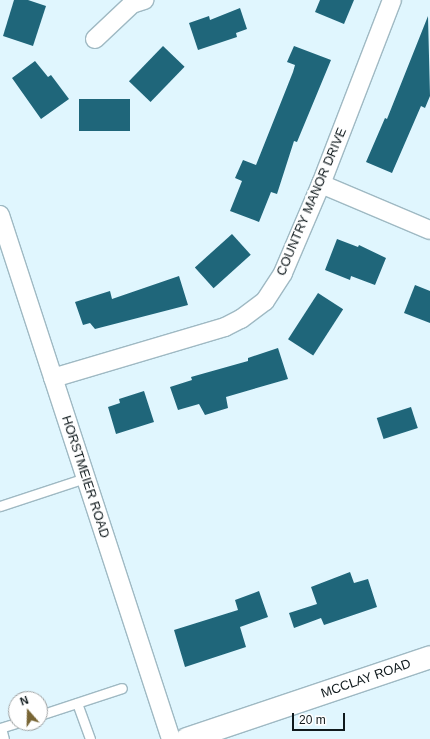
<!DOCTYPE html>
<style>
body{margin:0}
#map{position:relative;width:430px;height:739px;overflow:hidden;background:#e0f6fe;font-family:Helvetica,sans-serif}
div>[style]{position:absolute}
.building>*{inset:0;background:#1f667a;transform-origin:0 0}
.roads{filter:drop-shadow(1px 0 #9fb9c3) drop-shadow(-1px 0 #9fb9c3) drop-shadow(0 1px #9fb9c3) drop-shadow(0 -1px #9fb9c3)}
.lane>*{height:9px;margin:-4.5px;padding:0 4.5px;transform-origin:4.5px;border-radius:4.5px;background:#fff}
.street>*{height:18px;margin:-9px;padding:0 9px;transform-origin:9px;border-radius:9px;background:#fff}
.secondary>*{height:22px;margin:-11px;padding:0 11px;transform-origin:11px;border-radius:11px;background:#fff}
span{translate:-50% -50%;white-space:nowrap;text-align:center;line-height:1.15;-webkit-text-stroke:4px #fff;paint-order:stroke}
.street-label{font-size:13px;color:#0f191c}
.north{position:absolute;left:8px;top:691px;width:40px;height:40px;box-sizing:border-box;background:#fff;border:1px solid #9fa3a4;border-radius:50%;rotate:340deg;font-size:11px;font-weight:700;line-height:16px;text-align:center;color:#0f191c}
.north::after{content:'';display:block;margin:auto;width:14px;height:18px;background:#786534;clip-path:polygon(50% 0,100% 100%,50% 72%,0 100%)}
.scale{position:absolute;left:292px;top:713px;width:53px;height:18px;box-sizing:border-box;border:2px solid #0f191c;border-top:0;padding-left:5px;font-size:12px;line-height:14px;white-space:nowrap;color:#0f191c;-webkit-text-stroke:3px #fff;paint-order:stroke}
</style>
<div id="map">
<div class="building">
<i style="clip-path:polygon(14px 0,28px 0,46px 6px,33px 46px,3px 36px)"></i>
<i style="clip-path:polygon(320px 0,354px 0,344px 24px,315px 12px)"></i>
<i style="clip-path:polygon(240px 8px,247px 29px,236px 33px,237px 37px,198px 50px,189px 23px,209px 16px,210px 20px)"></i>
<i style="clip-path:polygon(428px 16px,430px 96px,425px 108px,421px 106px,392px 173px,366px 162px,385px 118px,387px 119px)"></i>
<i style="left:163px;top:46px;width:30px;height:49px;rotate:44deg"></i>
<i style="clip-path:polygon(294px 46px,331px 60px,297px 142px,294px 141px,277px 194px,271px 192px,259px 222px,230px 211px,242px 181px,235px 178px,243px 160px,256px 165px,293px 72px,295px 65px,287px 62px)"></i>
<i style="clip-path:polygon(35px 61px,48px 77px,51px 75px,69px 99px,41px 119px,12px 78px)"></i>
<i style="left:130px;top:99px;width:32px;height:51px;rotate:90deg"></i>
<i style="left:232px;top:234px;width:28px;height:50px;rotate:48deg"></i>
<i style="clip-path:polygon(337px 239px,358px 247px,359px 245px,386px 258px,375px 285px,351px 276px,350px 280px,325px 270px)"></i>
<i style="clip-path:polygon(179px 276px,188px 305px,95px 329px,90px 323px,83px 325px,75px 302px,110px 291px,112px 299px)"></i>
<i style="clip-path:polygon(415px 285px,430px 291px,430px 323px,404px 313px)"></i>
<i style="left:318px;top:293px;width:30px;height:55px;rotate:33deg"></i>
<i style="clip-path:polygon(278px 348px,288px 379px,226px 397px,228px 408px,205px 415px,199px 404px,178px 410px,170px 387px,192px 380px,191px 377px,248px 361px,248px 358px)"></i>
<i style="clip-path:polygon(144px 391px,154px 422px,116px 434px,108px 407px,120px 403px,119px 399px)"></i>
<i style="left:411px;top:407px;width:22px;height:36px;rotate:72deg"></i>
<i style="clip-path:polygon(350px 572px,354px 583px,368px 579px,377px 607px,324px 625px,321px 618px,294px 628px,289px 613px,317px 604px,311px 587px)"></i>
<i style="clip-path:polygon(259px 591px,268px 617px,240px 627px,246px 647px,185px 667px,174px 630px,238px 610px,235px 600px)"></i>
</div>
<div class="roads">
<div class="lane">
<i style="left:0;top:506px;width:89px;rotate:-18.2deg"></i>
<i style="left:77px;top:703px;width:38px;rotate:70deg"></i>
<i style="left:40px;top:715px;width:86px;rotate:-18.2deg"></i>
<i style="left:0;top:728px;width:17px;rotate:-17deg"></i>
<i style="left:1px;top:728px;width:11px;rotate:75deg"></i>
</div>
<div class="street">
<i style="left:95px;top:39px;width:51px;rotate:-43.4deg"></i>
<i style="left:132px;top:4px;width:13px;rotate:-18deg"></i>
<i style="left:321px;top:184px;width:118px;rotate:22.9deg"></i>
<i style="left:0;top:215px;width:551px;rotate:71.93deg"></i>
<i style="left:53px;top:378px;width:179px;rotate:-16.5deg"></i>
<i style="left:225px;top:327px;width:18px;rotate:-27deg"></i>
<i style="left:241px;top:319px;width:30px;rotate:-37deg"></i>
<i style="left:265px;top:301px;width:33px;rotate:-57deg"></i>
<i style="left:283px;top:273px;width:97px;rotate:-66.9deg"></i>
<i style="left:321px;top:184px;width:197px;rotate:-68.9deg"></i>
</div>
<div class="secondary">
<i style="left:187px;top:739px;width:256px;rotate:-18.6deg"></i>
</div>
</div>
<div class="street-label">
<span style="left:312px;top:202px;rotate:-67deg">COUNTRY MANOR DRIVE</span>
<span style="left:85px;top:477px;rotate:72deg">HORSTMEIER ROAD</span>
<span style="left:366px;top:679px;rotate:-19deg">MCCLAY ROAD</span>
</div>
<div class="north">N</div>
<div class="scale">20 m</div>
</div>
